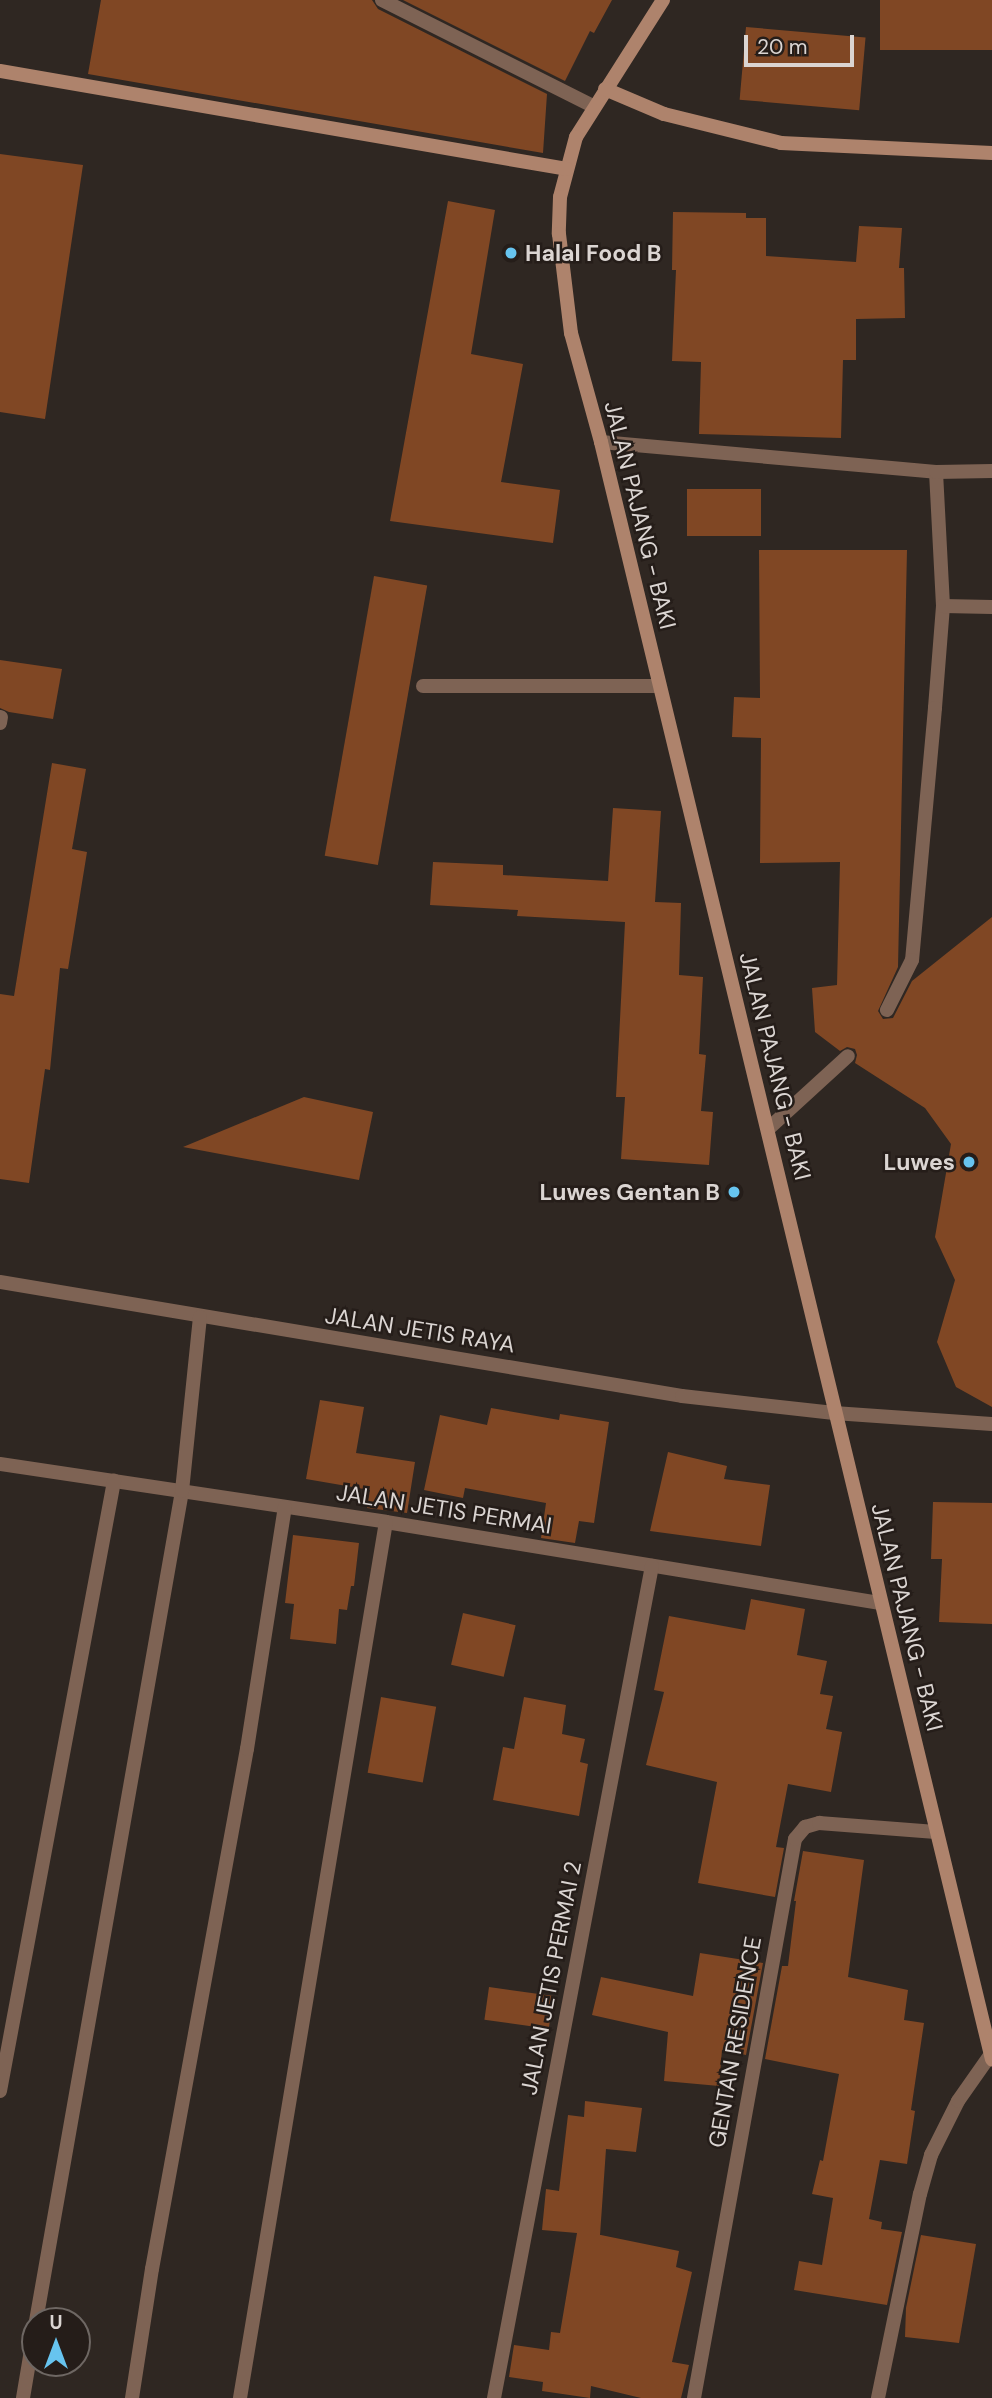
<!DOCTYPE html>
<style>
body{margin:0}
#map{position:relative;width:992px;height:2398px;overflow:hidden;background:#2f2722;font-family:"DM Sans",sans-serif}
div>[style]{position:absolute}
.building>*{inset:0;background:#804724;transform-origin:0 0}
.lane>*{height:14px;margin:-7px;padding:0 7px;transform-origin:7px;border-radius:7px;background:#7e6354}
.street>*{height:14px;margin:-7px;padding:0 7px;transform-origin:7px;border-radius:7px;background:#7e6354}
.secondary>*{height:14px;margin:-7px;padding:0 7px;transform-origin:7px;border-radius:7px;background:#ae836c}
.dots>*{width:19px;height:19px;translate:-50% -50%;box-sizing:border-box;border:4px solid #251d19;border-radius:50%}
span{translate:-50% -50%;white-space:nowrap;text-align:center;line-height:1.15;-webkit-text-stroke:5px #251d19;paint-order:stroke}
.poi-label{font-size:23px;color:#dbd5d2;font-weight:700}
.left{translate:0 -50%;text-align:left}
.right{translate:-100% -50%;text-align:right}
.street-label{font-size:23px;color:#dbd5d2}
.north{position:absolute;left:21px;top:2307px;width:70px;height:70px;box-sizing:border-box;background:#251d19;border:2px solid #6e6763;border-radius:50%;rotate:0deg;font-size:19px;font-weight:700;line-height:28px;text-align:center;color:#dbd5d2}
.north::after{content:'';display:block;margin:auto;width:24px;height:32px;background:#67c4ef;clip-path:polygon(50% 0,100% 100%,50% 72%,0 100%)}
.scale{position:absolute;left:744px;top:35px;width:110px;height:32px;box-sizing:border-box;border:4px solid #dbd5d2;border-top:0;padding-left:9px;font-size:21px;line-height:24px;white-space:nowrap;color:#dbd5d2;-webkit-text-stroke:5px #251d19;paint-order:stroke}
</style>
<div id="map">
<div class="building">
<i style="clip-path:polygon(101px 0,372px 0,378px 9px,547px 94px,543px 153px,88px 74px)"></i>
<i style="clip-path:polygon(403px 0,612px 0,594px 33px,590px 31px,565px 81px)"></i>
<i style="left:880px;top:0;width:112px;height:50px"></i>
<i style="left:746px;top:27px;width:120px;height:73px;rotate:5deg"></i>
<i style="clip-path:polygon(0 154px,83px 165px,45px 419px,0 412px)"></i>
<i style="clip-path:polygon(448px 201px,495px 210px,471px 354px,523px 364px,501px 482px,560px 490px,553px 543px,390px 521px)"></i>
<i style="clip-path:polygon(673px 212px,746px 213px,746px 218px,766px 218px,766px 256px,856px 262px,859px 226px,902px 228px,899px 268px,904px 268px,905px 318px,856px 319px,856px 360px,843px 360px,841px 438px,699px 434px,701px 362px,672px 361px,676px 270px,672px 270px)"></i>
<i style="left:687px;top:489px;width:74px;height:47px"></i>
<i style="clip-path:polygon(759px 550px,907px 550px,898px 967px,878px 1011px,883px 1019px,893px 1018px,912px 981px,992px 917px,992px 1407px,956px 1387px,937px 1342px,955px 1280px,935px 1237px,951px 1144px,925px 1108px,855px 1063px,857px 1055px,855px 1049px,847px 1047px,840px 1051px,815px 1032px,812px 988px,837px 985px,840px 862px,760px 863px,761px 738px,732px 737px,734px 697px,760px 698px)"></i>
<i style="left:374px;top:576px;width:54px;height:284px;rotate:10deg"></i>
<i style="clip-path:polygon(0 660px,62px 669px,53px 719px,9px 712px,0 708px)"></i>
<i style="clip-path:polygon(52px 763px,86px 769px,72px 849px,87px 852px,68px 969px,60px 968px,50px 1070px,45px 1069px,29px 1183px,0 1179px,0 994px,14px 996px)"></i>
<i style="clip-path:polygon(613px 808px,661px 811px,655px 902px,681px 903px,679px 975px,703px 977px,699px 1054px,706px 1055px,701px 1111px,713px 1112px,709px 1165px,621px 1159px,625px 1097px,616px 1097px,625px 922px,517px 916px,518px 910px,430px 905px,433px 862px,503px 865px,503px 875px,608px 881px)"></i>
<i style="clip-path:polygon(304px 1097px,373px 1112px,359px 1180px,183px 1147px)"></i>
<i style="clip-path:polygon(320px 1400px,364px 1407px,356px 1453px,415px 1462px,407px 1513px,367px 1508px,370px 1490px,306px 1479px)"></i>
<i style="clip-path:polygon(491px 1408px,559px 1420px,560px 1414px,609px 1422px,594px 1523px,579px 1521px,575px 1543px,541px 1538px,546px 1503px,465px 1488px,463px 1498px,424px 1490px,440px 1415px,487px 1425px)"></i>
<i style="clip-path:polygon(668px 1452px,727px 1466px,724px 1479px,770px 1485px,761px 1546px,650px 1531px)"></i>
<i style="clip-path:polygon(933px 1502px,992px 1503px,992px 1624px,939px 1622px,942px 1559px,931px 1559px)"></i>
<i style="clip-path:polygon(293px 1535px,359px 1543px,354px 1586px,351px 1586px,347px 1610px,339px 1609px,336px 1644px,290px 1639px,294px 1604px,285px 1603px)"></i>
<i style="clip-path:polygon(751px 1599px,805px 1609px,797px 1655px,827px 1661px,820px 1694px,833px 1696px,826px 1729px,842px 1732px,831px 1792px,788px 1784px,776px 1847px,784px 1848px,775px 1897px,698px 1883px,717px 1782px,646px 1765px,664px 1692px,654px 1690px,669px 1616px,745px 1630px)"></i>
<i style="left:463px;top:1613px;width:54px;height:53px;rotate:13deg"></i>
<i style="left:381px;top:1697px;width:56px;height:77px;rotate:10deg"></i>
<i style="clip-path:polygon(524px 1697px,566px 1705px,562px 1734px,585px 1739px,580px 1762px,588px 1764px,579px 1816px,493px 1800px,503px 1747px,514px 1749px)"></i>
<i style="clip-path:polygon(803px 1851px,864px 1860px,848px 1977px,908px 1990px,904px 2020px,924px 2023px,911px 2110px,915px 2111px,907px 2164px,880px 2160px,869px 2219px,882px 2222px,881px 2229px,902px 2232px,887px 2305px,794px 2290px,799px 2261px,822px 2265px,833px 2198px,812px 2194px,820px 2160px,823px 2161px,839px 2074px,765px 2059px,782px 1966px,788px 1966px,796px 1901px,794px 1901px)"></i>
<i style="clip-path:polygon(700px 1953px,763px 1963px,746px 2055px,722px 2050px,719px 2086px,664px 2081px,668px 2032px,592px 2015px,601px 1977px,693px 1996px)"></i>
<i style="left:489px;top:1987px;width:65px;height:33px;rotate:8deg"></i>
<i style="clip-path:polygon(585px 2101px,642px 2108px,636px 2152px,606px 2149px,600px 2235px,596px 2234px,679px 2251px,676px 2267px,692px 2272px,672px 2362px,689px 2365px,681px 2398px,641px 2398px,591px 2386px,590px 2398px,542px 2391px,543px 2382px,509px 2377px,514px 2345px,549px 2350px,551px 2332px,560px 2333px,577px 2233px,542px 2230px,546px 2189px,559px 2191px,568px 2115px,584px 2117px)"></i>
<i style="clip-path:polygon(921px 2235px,976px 2244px,959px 2343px,905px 2337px,906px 2308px)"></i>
</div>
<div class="lane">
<i style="left:601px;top:442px;width:336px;rotate:5.1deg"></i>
<i style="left:936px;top:472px;width:134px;rotate:87deg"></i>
<i style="left:943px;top:606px;width:102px;rotate:94.5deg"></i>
<i style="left:935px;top:708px;width:253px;rotate:95.2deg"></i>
<i style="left:912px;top:960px;width:56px;rotate:116.6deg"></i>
<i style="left:936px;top:472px;width:56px;rotate:-1deg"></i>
<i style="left:943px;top:606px;width:49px;rotate:1.2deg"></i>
<i style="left:423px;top:686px;width:235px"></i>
<i style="left:768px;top:1129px;width:108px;rotate:-42.4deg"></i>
</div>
<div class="street">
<i style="left:382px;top:0;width:236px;rotate:26.7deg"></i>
<i style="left:0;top:723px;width:6px;rotate:-81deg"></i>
<i style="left:0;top:1282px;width:691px;rotate:9.49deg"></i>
<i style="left:682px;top:1396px;width:153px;rotate:6.4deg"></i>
<i style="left:834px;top:1413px;width:158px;rotate:4deg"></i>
<i style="left:0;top:1464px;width:390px;rotate:8.5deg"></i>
<i style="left:386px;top:1522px;width:501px;rotate:9.31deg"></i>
<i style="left:0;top:2091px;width:621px;rotate:-79.41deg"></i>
<i style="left:36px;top:2321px;width:843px;rotate:-80.02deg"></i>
<i style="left:182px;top:1491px;width:175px;rotate:-84.1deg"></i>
<i style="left:23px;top:2398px;width:72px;rotate:-80.4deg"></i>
<i style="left:132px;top:2398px;width:131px;rotate:-81.2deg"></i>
<i style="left:152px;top:2269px;width:529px;rotate:-79.65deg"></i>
<i style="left:247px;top:1749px;width:245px;rotate:-81.1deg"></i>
<i style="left:240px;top:2398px;width:888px;rotate:-80.54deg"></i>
<i style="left:494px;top:2398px;width:847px;rotate:-79.25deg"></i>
<i style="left:694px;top:2398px;width:568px;rotate:-79.76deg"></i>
<i style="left:795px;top:1839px;width:16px;rotate:-50deg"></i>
<i style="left:805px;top:1827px;width:15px;rotate:-16deg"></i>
<i style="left:819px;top:1823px;width:117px;rotate:4.4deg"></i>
<i style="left:878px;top:2398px;width:208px;rotate:-78.4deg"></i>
<i style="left:920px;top:2194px;width:41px;rotate:-74.2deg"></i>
<i style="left:931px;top:2155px;width:60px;rotate:-63.4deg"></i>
<i style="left:958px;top:2101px;width:57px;rotate:-54.9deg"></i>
</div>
<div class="secondary">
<i style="left:663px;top:0;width:162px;rotate:122.4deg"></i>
<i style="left:576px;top:137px;width:62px;rotate:104.9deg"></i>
<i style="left:560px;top:197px;width:37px;rotate:92deg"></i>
<i style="left:559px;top:234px;width:100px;rotate:83.1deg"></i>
<i style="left:571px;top:333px;width:113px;rotate:74.6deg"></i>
<i style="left:601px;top:442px;width:1664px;rotate:76.41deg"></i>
<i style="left:0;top:71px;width:575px;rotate:9.81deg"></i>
<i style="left:605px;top:89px;width:64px;rotate:23deg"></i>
<i style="left:664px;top:114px;width:121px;rotate:13.9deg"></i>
<i style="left:781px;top:143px;width:211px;rotate:2.7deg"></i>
</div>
<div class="dots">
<i style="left:511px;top:253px;background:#67c4ef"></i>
<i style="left:969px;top:1162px;background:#67c4ef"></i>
<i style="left:734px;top:1192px;background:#67c4ef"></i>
</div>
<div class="poi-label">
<span class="left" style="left:525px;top:253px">Halal Food B</span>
<span class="right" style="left:955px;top:1162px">Luwes</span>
<span class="right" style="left:720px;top:1192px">Luwes Gentan B</span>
</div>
<div class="street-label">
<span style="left:640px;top:515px;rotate:76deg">JALAN PAJANG - BAKI</span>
<span style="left:775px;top:1066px;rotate:76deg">JALAN PAJANG - BAKI</span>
<span style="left:420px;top:1330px;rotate:9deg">JALAN JETIS RAYA</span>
<span style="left:444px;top:1509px;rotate:9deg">JALAN JETIS PERMAI</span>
<span style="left:907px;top:1617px;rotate:76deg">JALAN PAJANG - BAKI</span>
<span style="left:551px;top:1978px;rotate:-79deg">JALAN JETIS PERMAI 2</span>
<span style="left:735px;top:2042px;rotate:-80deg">GENTAN RESIDENCE</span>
</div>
<div class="north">U</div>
<div class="scale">20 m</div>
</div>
